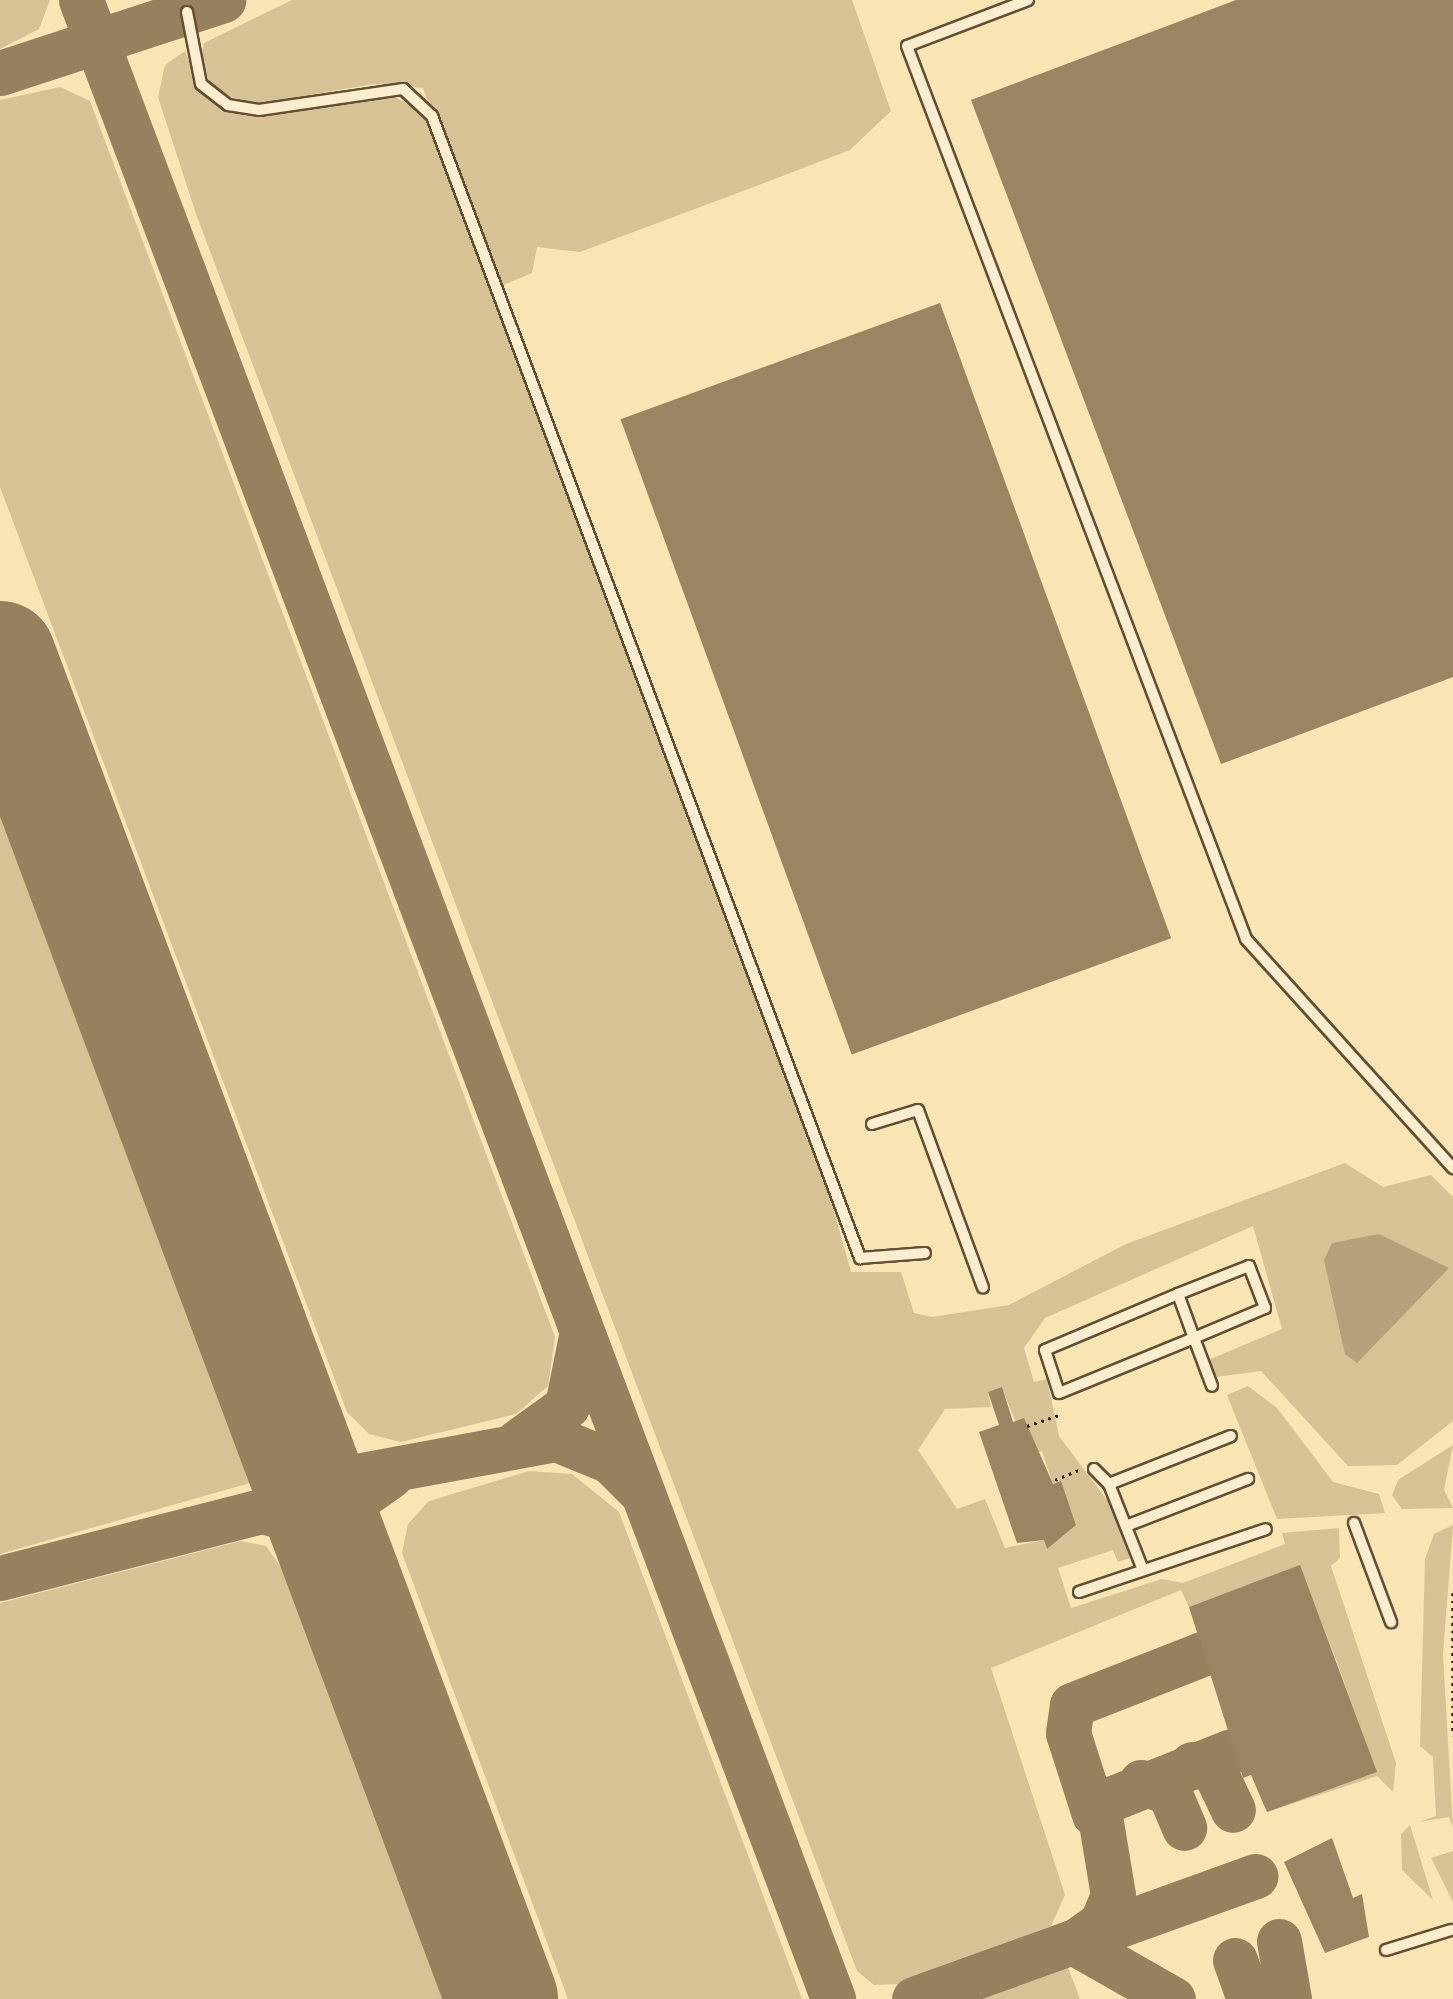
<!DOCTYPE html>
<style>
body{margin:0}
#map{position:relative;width:1453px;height:1999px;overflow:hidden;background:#f9e4b3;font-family:"Old Standard TT",serif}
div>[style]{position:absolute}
.green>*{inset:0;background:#d7c296}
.water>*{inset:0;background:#b6a07a}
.taxiway>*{height:45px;margin:-22.5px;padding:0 22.5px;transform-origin:22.5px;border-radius:22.5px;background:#96805e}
.runway>*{height:112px;margin:-56px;padding:0 56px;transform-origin:56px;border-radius:56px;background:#96805e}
.building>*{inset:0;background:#9a8462;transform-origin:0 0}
.path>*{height:2.5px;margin-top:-1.25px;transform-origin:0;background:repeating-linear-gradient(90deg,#331c0a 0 2.5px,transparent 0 7.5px)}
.roads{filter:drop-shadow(2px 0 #644e34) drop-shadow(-2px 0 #644e34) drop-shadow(0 2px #644e34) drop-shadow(0 -2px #644e34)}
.service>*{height:10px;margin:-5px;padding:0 5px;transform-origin:5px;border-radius:5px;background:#fbedce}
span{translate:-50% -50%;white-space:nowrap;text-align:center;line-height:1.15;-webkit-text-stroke:9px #fbedce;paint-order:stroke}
</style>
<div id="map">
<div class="green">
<i style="clip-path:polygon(0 0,50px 0,39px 29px,0 49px)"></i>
<i style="clip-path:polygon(292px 0,852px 0,891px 111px,850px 150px,759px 185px,580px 252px,537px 247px,532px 273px,496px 288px,423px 88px,374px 84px,256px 104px,214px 92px,200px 60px,204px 43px)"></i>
<i style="clip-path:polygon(evenodd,185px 51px,201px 93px,228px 108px,270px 115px,390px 94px,426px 115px,825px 1179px,851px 1272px,901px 1272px,914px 1313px,932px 1317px,1009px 1305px,1126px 1244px,1345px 1163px,1383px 1187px,1431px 1175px,1453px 1197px,1453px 1421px,1397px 1465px,1348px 1466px,1261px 1371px,1201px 1379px,1196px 1365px,1282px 1329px,1253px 1226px,1045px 1318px,1024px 1348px,1034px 1382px,1047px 1379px,1059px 1436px,1113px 1508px,1130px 1558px,1118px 1562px,1113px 1550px,1058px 1568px,1071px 1608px,1162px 1579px,1183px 1583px,1285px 1544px,1282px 1533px,1339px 1528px,1340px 1558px,1331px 1566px,1396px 1763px,1393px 1792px,1377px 1776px,1267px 1812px,1376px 1771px,1337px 1662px,1299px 1566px,1189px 1607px,1181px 1590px,991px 1668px,1065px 1895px,1051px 1926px,900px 1984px,874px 1985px,857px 1971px,196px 214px,158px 97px,165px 65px,185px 51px,1002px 1388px,1029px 1456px,1042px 1451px,1051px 1478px,1028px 1486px,1061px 1482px,1076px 1524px,1047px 1549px,1044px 1540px,1005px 1548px,985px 1499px,957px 1509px,918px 1450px,945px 1409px,991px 1407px,988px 1392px,1002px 1388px)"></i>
<i style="clip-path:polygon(60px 87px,90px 101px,555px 1337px,548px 1386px,516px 1414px,401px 1442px,369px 1434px,347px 1412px,0 487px,0 100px)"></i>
<i style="clip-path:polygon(0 816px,250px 1483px,0 1554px)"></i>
<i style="clip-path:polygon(1248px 1386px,1277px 1408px,1333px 1482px,1379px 1494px,1385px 1513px,1277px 1519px,1227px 1395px)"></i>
<i style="clip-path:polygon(1453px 1445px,1444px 1490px,1453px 1508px,1402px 1509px,1392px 1495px,1398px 1480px)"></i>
<i style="clip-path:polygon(529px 1471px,572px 1474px,619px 1512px,802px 1999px,568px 1999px,402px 1553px,408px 1524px,429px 1501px)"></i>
<i style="clip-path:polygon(1453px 1525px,1443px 1654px,1453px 1828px,1449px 1817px,1419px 1822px,1436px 1816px,1433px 1757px,1420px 1746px,1425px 1559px,1434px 1534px)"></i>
<i style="clip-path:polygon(241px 1541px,266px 1546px,285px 1573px,445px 1999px,0 1999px,0 1603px)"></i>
<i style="clip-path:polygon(1410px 1825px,1433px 1900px,1402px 1870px,1401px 1834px)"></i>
<i style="clip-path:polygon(1453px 1851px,1453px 1902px,1431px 1858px)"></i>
<i style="clip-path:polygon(1067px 1965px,1080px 1999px,975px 1999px)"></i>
</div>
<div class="water">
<i style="clip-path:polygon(1379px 1234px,1449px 1268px,1357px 1363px,1345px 1354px,1324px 1260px,1332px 1243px)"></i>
</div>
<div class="taxiway">
<i style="left:81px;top:0;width:2136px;rotate:69.38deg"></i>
<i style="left:0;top:73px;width:235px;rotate:-18.1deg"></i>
<i style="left:283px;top:1409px;width:64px;rotate:57.8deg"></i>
<i style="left:317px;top:1463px;width:32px;rotate:28deg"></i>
<i style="left:345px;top:1478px;width:215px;rotate:-10.5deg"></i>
<i style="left:556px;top:1439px;width:58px;rotate:22.2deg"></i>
<i style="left:610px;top:1461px;width:41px;rotate:45deg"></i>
<i style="left:517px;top:1442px;width:62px;rotate:-35.8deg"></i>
<i style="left:567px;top:1406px;width:71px;rotate:-78.7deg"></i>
<i style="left:0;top:1578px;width:269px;rotate:-14.4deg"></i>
<i style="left:261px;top:1511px;width:39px;rotate:13deg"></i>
<i style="left:299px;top:1520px;width:50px;rotate:44.2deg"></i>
<i style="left:349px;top:1587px;width:64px;rotate:-92.7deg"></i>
<i style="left:346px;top:1523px;width:33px;rotate:-59deg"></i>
<i style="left:363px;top:1495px;width:33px;rotate:-35deg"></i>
<i style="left:1192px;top:1764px;width:23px;rotate:15deg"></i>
<i style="left:1214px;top:1770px;width:44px;rotate:64.6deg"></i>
<i style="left:1141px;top:1782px;width:30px;rotate:20deg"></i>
<i style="left:1169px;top:1792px;width:39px;rotate:67deg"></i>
<i style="left:1094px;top:1814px;width:85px;rotate:-107.8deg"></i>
<i style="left:1068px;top:1733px;width:28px;rotate:-82deg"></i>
<i style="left:1072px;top:1705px;width:143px;rotate:-21.4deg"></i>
<i style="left:1079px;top:1939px;width:29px;rotate:-36deg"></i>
<i style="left:1102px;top:1922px;width:29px;rotate:-68deg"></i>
<i style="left:1113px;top:1895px;width:92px;rotate:-99.4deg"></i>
<i style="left:1098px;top:1804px;width:143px;rotate:-21.7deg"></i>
<i style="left:1279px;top:1941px;width:59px;rotate:80.2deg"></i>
<i style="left:1073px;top:1942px;width:115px;rotate:29.7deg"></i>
<i style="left:1235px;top:1960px;width:41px;rotate:70.3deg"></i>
<i style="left:914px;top:1999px;width:363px;rotate:-19.8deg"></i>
</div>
<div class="runway">
<i style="left:0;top:657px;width:1433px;rotate:69.49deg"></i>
</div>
<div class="building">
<i style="clip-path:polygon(1236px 0,1453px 0,1453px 677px,1221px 764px,971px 100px)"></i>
<i style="left:940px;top:303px;width:676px;height:340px;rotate:70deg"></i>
<i style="clip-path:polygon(1002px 1387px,1013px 1422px,1024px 1418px,1053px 1484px,1061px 1481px,1076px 1525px,1047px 1549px,1044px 1540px,1017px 1543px,979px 1432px,999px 1425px,988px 1392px)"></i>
<i style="clip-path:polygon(1300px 1565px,1377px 1772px,1267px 1812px,1251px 1775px,1243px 1778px,1189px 1607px)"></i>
<i style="clip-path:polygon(1332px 1838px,1353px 1898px,1362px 1894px,1369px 1937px,1325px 1953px,1284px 1862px)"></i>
</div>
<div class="path">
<i style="left:1027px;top:1426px;width:36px;rotate:-19deg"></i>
<i style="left:1055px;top:1480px;width:26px;rotate:-23deg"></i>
<i style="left:1453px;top:1593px;width:143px;rotate:90deg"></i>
</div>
<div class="roads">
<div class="service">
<i style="left:1028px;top:0;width:129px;rotate:159.2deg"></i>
<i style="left:907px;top:46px;width:955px;rotate:69.21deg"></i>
<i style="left:1246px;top:939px;width:309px;rotate:47.9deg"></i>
<i style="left:187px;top:12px;width:73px;rotate:79deg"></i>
<i style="left:201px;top:84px;width:34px;rotate:38deg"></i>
<i style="left:228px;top:105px;width:31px;rotate:9deg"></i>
<i style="left:259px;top:110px;width:146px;rotate:-8.3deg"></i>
<i style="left:403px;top:89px;width:40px;rotate:43deg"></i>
<i style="left:432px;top:116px;width:1220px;rotate:69.45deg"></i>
<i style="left:860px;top:1258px;width:65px;rotate:-4.4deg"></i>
<i style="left:872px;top:1124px;width:48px;rotate:-16.9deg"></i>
<i style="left:918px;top:1110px;width:189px;rotate:69.9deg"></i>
<i style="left:1178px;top:1294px;width:76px;rotate:-21.5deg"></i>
<i style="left:1249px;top:1266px;width:45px;rotate:69.1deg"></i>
<i style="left:1265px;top:1308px;width:77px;rotate:157.1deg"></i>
<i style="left:1194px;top:1338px;width:146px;rotate:157.8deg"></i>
<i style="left:1059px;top:1393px;width:45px;rotate:-108deg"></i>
<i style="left:1045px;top:1350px;width:144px;rotate:-22.8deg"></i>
<i style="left:1178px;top:1294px;width:47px;rotate:70deg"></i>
<i style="left:1194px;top:1338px;width:51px;rotate:69.4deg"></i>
<i style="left:1094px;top:1469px;width:21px;rotate:45deg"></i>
<i style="left:1109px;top:1484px;width:92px;rotate:68.4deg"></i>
<i style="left:1109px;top:1484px;width:131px;rotate:-21.5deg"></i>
<i style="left:1354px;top:1523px;width:106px;rotate:69.5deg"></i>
<i style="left:1126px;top:1526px;width:131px;rotate:-21.1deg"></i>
<i style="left:1079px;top:1592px;width:197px;rotate:-18.6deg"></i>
<i style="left:1386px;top:1950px;width:68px;rotate:-17.1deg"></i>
</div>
</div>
</div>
